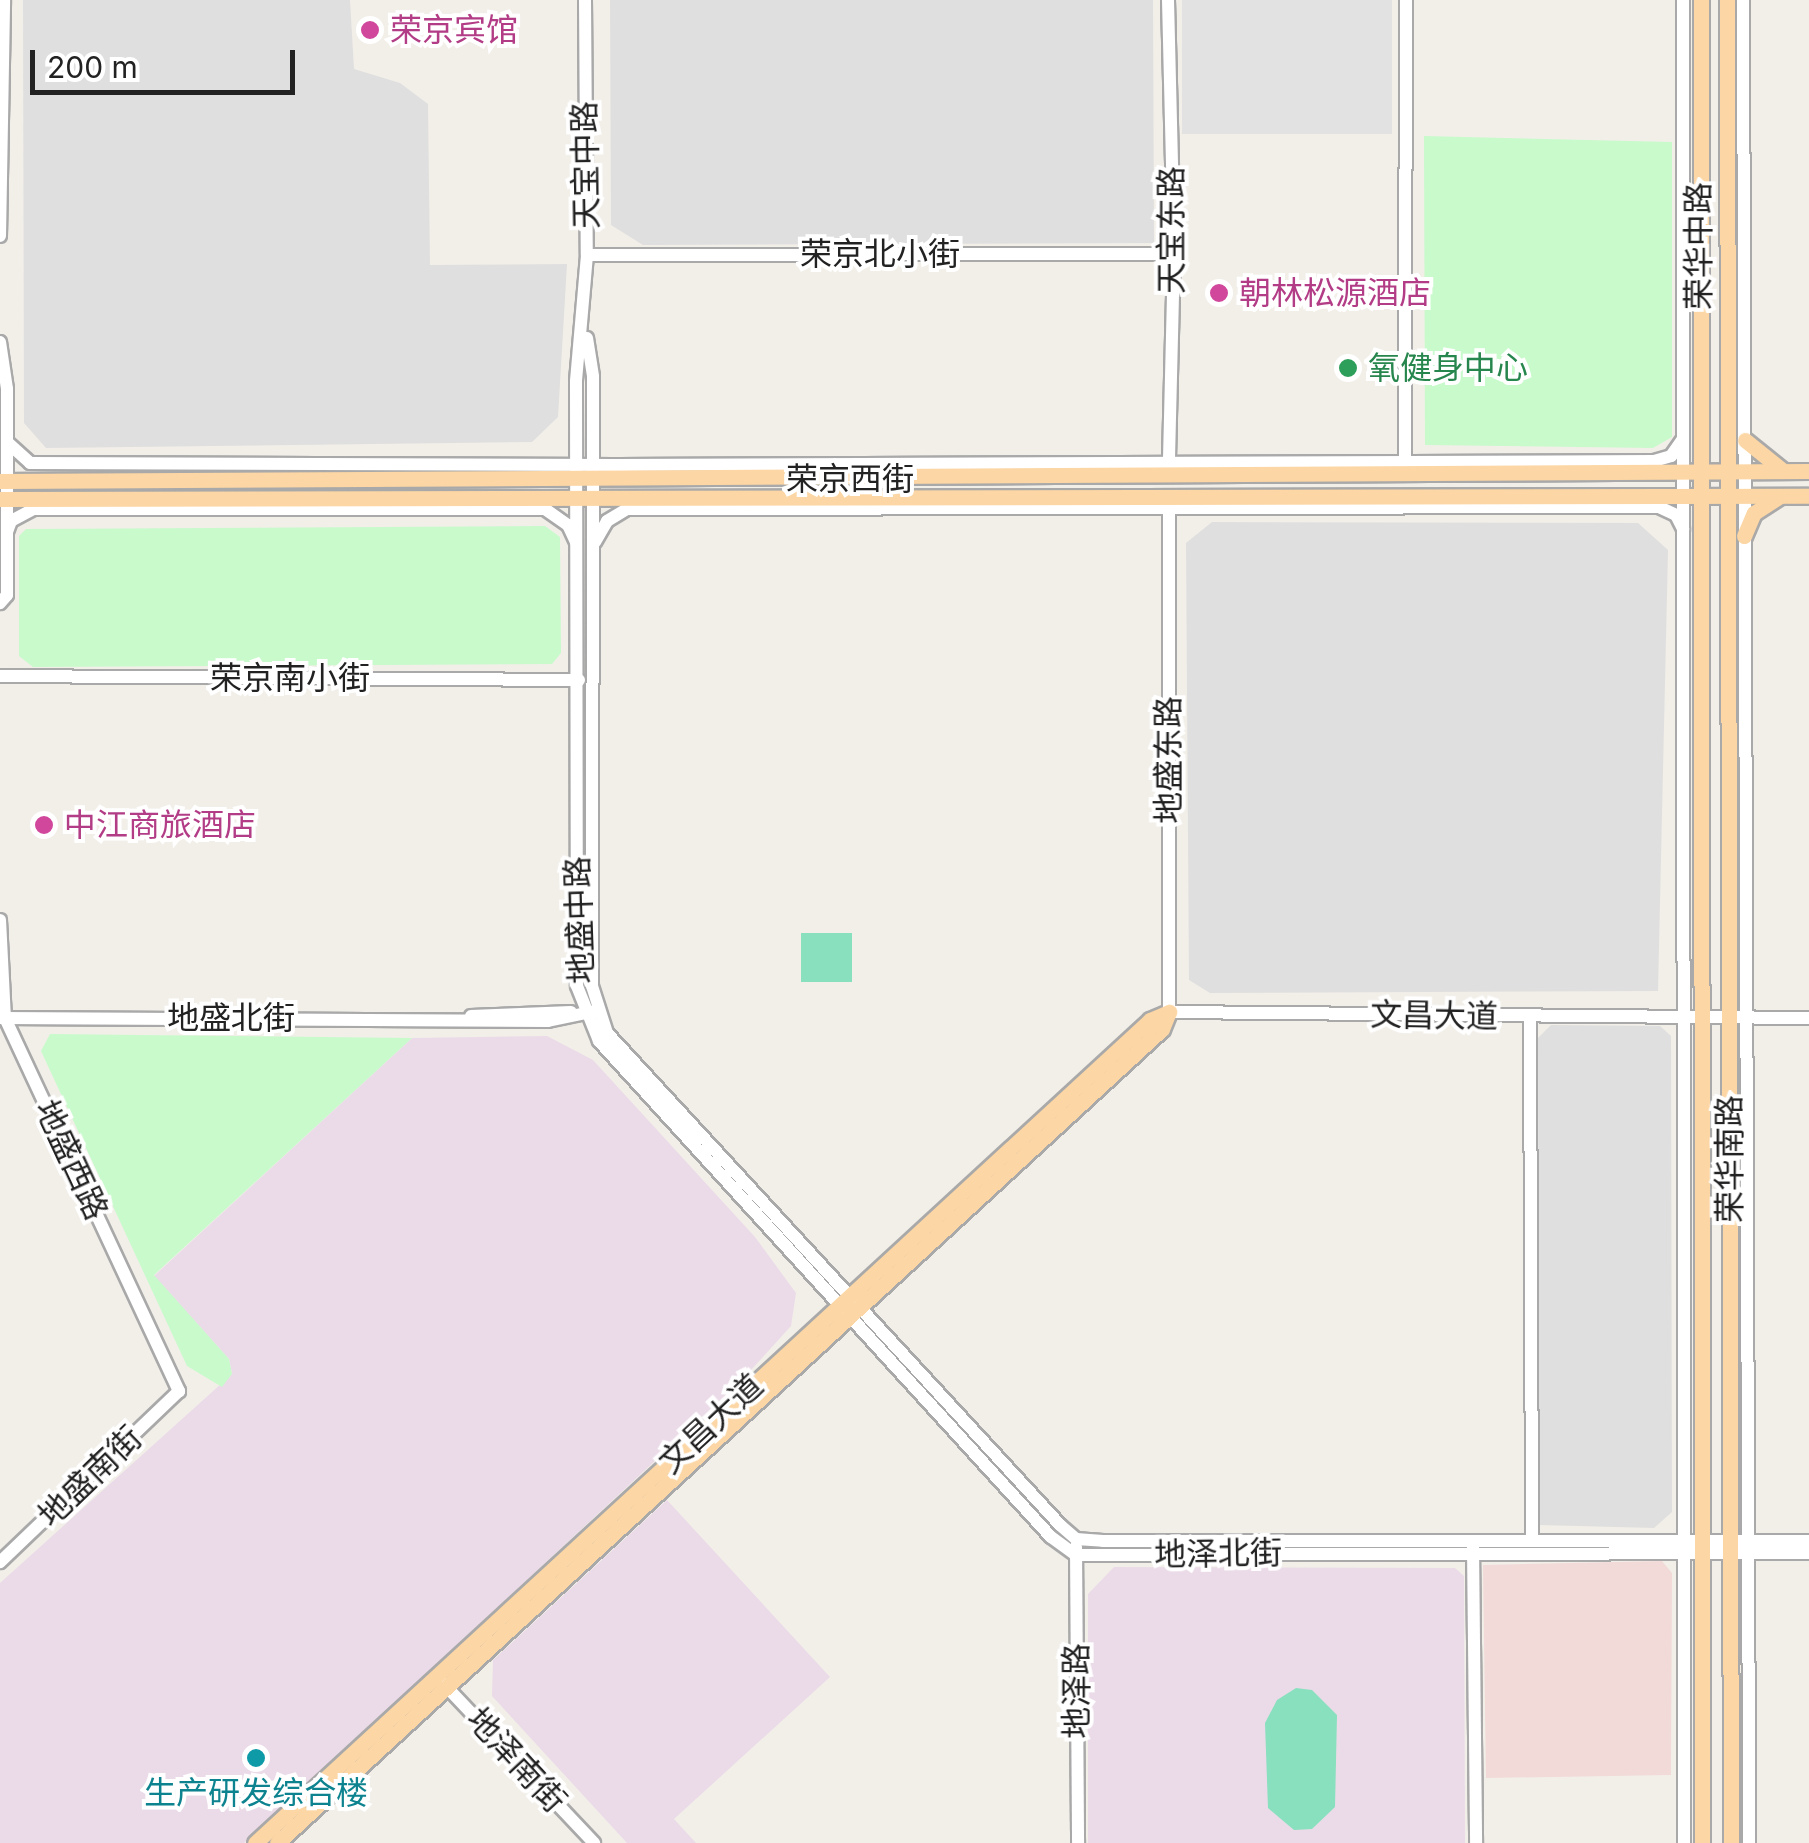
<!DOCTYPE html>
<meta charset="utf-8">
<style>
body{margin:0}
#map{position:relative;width:1809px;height:1843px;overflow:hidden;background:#f2efe9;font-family:Inter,"Noto Sans SC",sans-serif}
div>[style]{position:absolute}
.residential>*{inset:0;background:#e0dfdf}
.commercial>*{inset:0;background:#f2dad9}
.industrial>*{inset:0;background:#ebdbe8}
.park>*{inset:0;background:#c8facc}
.pitch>*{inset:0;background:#88e0be;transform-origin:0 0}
.parking>*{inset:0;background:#e2e2e2;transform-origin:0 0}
.roads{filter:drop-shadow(2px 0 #a9a9a9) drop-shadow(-2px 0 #a9a9a9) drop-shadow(0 2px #a9a9a9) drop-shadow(0 -2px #a9a9a9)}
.minor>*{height:12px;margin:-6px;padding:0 6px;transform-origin:6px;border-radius:6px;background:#fff}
.major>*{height:15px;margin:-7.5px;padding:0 7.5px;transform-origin:7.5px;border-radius:7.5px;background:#fcd6a4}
.dots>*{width:28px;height:28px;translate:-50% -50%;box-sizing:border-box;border:5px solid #fff;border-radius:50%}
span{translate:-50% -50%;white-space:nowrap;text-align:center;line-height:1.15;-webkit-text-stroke:8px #fff;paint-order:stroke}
.hotel-label{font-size:32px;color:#b23c85}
.left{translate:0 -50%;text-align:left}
.street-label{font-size:32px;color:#222}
.leisure-label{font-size:32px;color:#27864d}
.culture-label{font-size:32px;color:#0d838f}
.scale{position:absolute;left:30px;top:50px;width:265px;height:45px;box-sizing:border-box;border:5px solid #222;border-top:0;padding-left:12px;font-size:30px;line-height:35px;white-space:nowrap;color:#222;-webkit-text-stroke:8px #fff;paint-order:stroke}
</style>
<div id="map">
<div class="residential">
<i style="clip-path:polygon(23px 0,350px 0,354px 69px,400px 83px,428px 104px,430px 265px,567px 264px,558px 417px,532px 442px,46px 448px,24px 423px)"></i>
<i style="clip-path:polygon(610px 0,1153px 0,1154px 243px,643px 245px,611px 225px)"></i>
<i style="clip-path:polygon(1212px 522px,1638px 523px,1668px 550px,1658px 991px,1210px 993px,1189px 980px,1186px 543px)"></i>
<i style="clip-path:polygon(1551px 1025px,1660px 1026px,1671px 1036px,1672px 1512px,1654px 1528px,1539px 1525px,1538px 1038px)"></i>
</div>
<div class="commercial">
<i style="clip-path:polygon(1662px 1561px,1672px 1573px,1671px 1775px,1486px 1778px,1483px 1565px)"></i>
</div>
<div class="industrial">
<i style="clip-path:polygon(547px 1036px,593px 1060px,755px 1237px,796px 1293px,791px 1326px,742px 1380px,244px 1843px,0 1843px,0 1583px,232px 1374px,229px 1359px,154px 1276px,412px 1038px)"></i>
<i style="clip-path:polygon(667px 1500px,830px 1677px,674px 1819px,696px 1843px,627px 1843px,492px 1696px,493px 1660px)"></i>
<i style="clip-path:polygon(1114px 1567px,1455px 1568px,1464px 1576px,1465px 1843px,1088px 1843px,1088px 1594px)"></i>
</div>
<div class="park">
<i style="clip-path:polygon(1424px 136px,1672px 142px,1672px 437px,1653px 448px,1425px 445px)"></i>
<i style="clip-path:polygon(545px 526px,560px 537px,561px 653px,552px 664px,33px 667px,19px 656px,19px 536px,26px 529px)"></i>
<i style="clip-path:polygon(50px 1034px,412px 1038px,154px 1275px,229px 1359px,232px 1374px,222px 1387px,187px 1366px,41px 1051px)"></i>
</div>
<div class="pitch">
<i style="left:801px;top:933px;width:51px;height:49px"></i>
<i style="clip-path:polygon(1296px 1688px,1312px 1690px,1337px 1715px,1335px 1807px,1312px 1829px,1294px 1830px,1268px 1808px,1265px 1723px,1277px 1700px)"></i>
</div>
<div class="parking">
<i style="left:1182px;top:0;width:210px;height:134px"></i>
</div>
<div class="roads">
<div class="minor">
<i style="left:585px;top:0;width:255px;rotate:89.6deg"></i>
<i style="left:587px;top:255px;width:127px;rotate:95deg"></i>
<i style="left:576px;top:382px;width:604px;rotate:89.91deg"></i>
<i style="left:577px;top:986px;width:59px;rotate:68.2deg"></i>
<i style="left:599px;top:1041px;width:671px;rotate:47.66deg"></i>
<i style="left:1051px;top:1537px;width:31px;rotate:36deg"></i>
<i style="left:1076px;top:1555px;width:733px;rotate:-0.16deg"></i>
<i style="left:1168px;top:0;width:254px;rotate:88.6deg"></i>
<i style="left:1174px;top:254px;width:207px;rotate:91.4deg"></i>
<i style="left:1683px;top:0;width:1843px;rotate:89.97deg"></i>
<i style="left:1743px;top:0;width:1843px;rotate:89.81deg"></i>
<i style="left:0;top:236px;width:236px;rotate:-89deg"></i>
<i style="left:587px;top:255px;width:587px;rotate:-0.1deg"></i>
<i style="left:587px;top:338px;width:39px;rotate:81deg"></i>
<i style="left:593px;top:377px;width:609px;rotate:90.09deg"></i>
<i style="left:592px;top:986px;width:49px;rotate:72.3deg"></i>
<i style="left:607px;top:1033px;width:669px;rotate:47.36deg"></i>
<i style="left:1060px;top:1525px;width:21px;rotate:41deg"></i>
<i style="left:1076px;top:1539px;width:27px;rotate:4deg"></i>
<i style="left:1103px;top:1541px;width:706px"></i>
<i style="left:0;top:342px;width:48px;rotate:81.5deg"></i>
<i style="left:7px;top:389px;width:206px;rotate:90deg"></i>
<i style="left:7px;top:595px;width:11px;rotate:131deg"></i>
<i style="left:7px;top:442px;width:31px;rotate:42deg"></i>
<i style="left:30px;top:463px;width:587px;rotate:0.2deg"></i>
<i style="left:617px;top:465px;width:1037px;rotate:-0.22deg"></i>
<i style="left:1654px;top:461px;width:18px;rotate:-16deg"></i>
<i style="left:1671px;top:456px;width:21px;rotate:-55deg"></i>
<i style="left:1405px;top:467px;width:467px;rotate:-89.9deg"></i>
<i style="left:1169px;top:508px;width:504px;rotate:90deg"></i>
<i style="left:1169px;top:1012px;width:640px;rotate:0.54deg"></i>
<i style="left:7px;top:532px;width:12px;rotate:-70deg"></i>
<i style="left:11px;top:521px;width:26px;rotate:-28deg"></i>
<i style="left:34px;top:509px;width:511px"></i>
<i style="left:545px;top:509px;width:28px;rotate:35deg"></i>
<i style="left:568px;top:525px;width:19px;rotate:65deg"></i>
<i style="left:595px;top:542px;width:24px;rotate:-60deg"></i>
<i style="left:607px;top:521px;width:23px;rotate:-31deg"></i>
<i style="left:627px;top:509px;width:1032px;rotate:-0.11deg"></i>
<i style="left:1659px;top:507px;width:19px;rotate:25deg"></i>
<i style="left:1676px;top:515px;width:16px;rotate:63deg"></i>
<i style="left:0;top:676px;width:579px;rotate:0.4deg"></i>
<i style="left:0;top:920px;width:98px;rotate:87.1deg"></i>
<i style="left:5px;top:1018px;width:412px;rotate:65deg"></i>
<i style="left:179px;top:1391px;width:248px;rotate:136.3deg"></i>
<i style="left:471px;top:1016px;width:100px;rotate:-2.3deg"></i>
<i style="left:0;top:1018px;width:548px;rotate:0.31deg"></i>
<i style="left:548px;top:1021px;width:49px;rotate:-11.8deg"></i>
<i style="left:1530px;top:1018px;width:521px;rotate:89.78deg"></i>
<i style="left:1473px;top:1546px;width:297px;rotate:89.4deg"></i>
<i style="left:1076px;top:1547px;width:296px;rotate:89.6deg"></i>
<i style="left:441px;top:1681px;width:223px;rotate:46.6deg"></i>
</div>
<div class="major">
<i style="left:1701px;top:0;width:1843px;rotate:89.97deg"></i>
<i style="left:1727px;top:0;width:1843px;rotate:89.88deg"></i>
<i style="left:1745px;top:440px;width:46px;rotate:38.9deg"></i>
<i style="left:0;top:481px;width:1809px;rotate:-0.32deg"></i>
<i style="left:0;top:499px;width:1809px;rotate:-0.1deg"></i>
<i style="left:1744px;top:536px;width:25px;rotate:-67deg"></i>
<i style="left:1754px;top:513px;width:30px;rotate:-33deg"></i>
<i style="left:255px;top:1843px;width:1216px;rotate:-42.6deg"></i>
<i style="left:1150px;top:1020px;width:21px;rotate:-23deg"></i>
<i style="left:277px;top:1843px;width:1202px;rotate:-42.61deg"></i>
<i style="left:1162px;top:1029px;width:18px;rotate:-68deg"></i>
</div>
</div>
<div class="dots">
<i style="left:370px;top:30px;background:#d1479c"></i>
<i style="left:1219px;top:293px;background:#d1479c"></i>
<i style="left:1348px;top:368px;background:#2e9e5b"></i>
<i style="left:44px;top:825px;background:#d1479c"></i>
<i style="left:256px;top:1758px;background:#0f9aa8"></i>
</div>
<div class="hotel-label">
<span class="left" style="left:390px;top:30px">荣京宾馆</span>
<span class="left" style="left:1239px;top:293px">朝林松源酒店</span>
<span class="left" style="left:64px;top:825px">中江商旅酒店</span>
</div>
<div class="street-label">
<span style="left:586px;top:165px;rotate:-91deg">天宝中路</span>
<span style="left:1172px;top:230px;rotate:-90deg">天宝东路</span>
<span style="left:1699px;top:246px;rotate:-90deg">荣华中路</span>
<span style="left:880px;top:254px">荣京北小街</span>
<span style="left:850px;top:479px">荣京西街</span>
<span style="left:290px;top:678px">荣京南小街</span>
<span style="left:1169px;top:760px;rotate:-90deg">地盛东路</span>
<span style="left:580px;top:920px;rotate:-92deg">地盛中路</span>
<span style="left:1434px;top:1016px;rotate:1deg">文昌大道</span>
<span style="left:231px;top:1018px">地盛北街</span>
<span style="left:1730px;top:1159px;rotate:-90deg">荣华南路</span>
<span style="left:71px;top:1160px;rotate:65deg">地盛西路</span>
<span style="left:711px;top:1424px;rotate:-43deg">文昌大道</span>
<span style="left:90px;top:1477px;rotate:-44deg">地盛南街</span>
<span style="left:1218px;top:1554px;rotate:-1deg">地泽北街</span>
<span style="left:1077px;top:1691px;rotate:-90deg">地泽路</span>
<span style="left:516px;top:1760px;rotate:47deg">地泽南街</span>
</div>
<div class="leisure-label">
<span class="left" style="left:1368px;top:368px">氧健身中心</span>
</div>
<div class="culture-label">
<span style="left:256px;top:1793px">生产研发综合楼</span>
</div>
<div class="scale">200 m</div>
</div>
